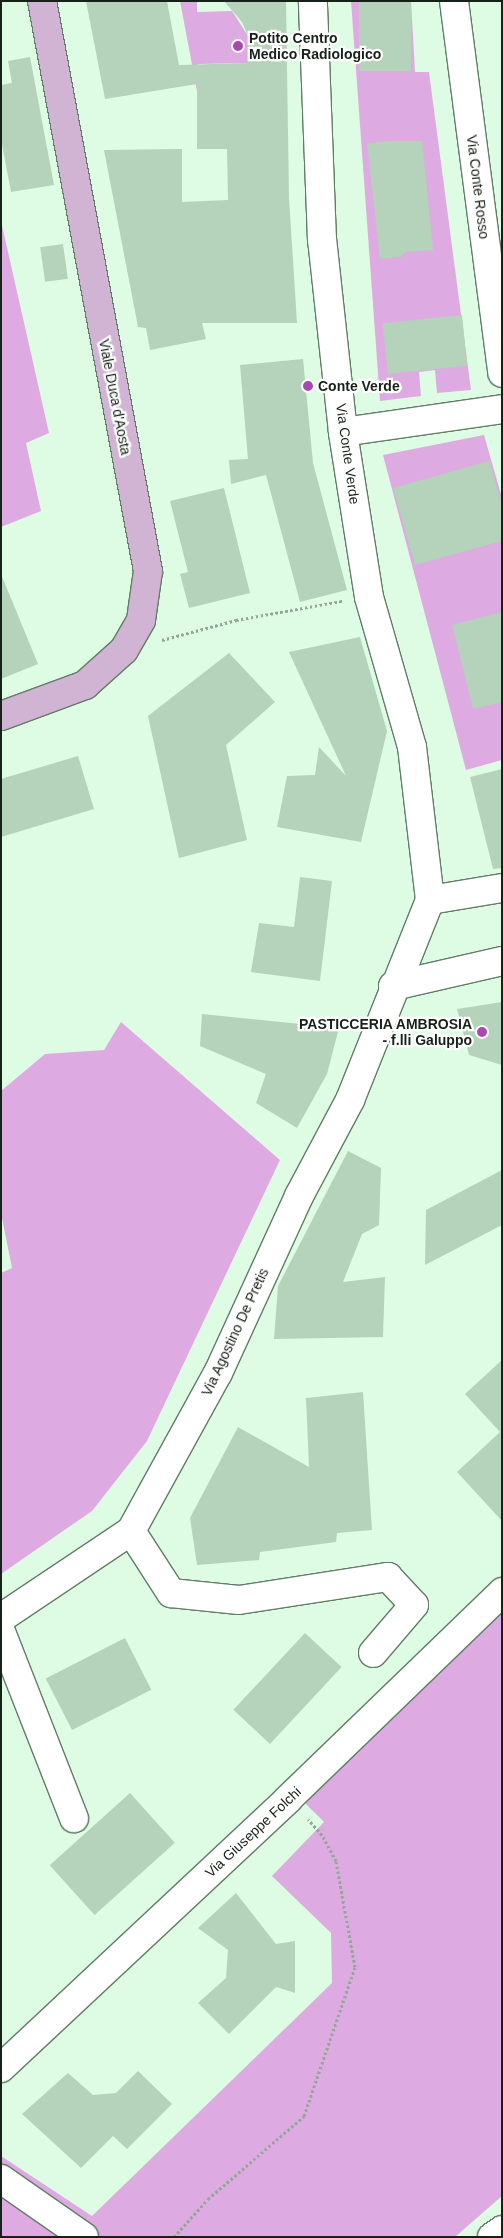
<!DOCTYPE html>
<style>
body{margin:0}
#map{position:relative;width:503px;height:2238px;overflow:hidden;background:#defce3;font-family:Helvetica,sans-serif}
div>[style]{position:absolute}
.green>*{inset:0;background:#deaae2}
.building>*{inset:0;background:#b5d2ba;transform-origin:0 0}
.path>*{height:3px;margin-top:-1.5px;transform-origin:0;background:repeating-linear-gradient(90deg,#91a895 0 2.5px,transparent 0 5px)}
.roads{filter:drop-shadow(1px 0 #627c67) drop-shadow(-1px 0 #627c67) drop-shadow(0 1px #627c67) drop-shadow(0 -1px #627c67)}
.minor>*{height:28px;margin:-14px;padding:0 14px;transform-origin:14px;border-radius:14px;background:#fff}
.major>*{height:28px;margin:-14px;padding:0 14px;transform-origin:14px;border-radius:14px;background:#d1b3d3}
.dots>*{width:14px;height:14px;translate:-50% -50%;box-sizing:border-box;border:2px solid #fff;border-radius:50%}
span{translate:-50% -50%;white-space:nowrap;text-align:center;line-height:1.15;-webkit-text-stroke:4.5px #fff;paint-order:stroke}
.poi-label{font-size:14px;color:#162118;font-weight:700}
.left{translate:0 -50%;text-align:left}
.right{translate:-100% -50%;text-align:right}
.street-label{font-size:14px;color:#162118}
.frame{position:absolute;inset:0;border:2px solid #162118;pointer-events:none}
</style>
<div id="map">
<div class="green">
<i style="clip-path:polygon(180px 1px,197px 1px,197px 12px,232px 11px,248px 36px,248px 63px,198px 64px,197px 91px)"></i>
<i style="clip-path:polygon(351px 1px,411px 1px,415px 72px,429px 72px,471px 390px,437px 393px,435px 370px,419px 372px,421px 396px,380px 401px)"></i>
<i style="clip-path:polygon(1px 221px,49px 433px,26px 443px,41px 511px,1px 527px)"></i>
<i style="clip-path:polygon(484px 435px,502px 498px,502px 760px,466px 770px,383px 455px)"></i>
<i style="clip-path:polygon(121px 1022px,280px 1160px,147px 1441px,92px 1511px,1px 1574px,1px 1273px,12px 1268px,1px 1213px,1px 1091px,45px 1054px,104px 1050px)"></i>
<i style="clip-path:polygon(502px 1613px,502px 2196px,455px 2237px,1px 2237px,1px 2156px,92px 2216px,332px 1983px,331px 1933px,272px 1876px,324px 1822px,301px 1799px)"></i>
</div>
<div class="building">
<i style="clip-path:polygon(86px 1px,167px 1px,179px 65px,248px 63px,248px 36px,242px 22px,224px 1px,286px 1px,289px 198px,297px 323px,202px 323px,206px 339px,150px 350px,146px 328px,138px 327px,104px 150px,182px 149px,182px 202px,228px 200px,227px 149px,197px 149px,197px 84px,105px 99px)"></i>
<i style="left:359px;top:1px;width:52px;height:70px"></i>
<i style="clip-path:polygon(30px 57px,54px 185px,11px 192px,1px 139px,1px 85px,12px 83px,8px 61px)"></i>
<i style="clip-path:polygon(388px 141px,422px 141px,433px 250px,405px 252px,401px 257px,380px 259px,367px 143px)"></i>
<i style="left:63px;top:244px;width:35px;height:23px;rotate:82deg"></i>
<i style="left:462px;top:315px;width:51px;height:80px;rotate:84deg"></i>
<i style="clip-path:polygon(303px 359px,313px 463px,347px 590px,300px 602px,266px 475px,231px 484px,229px 460px,248px 459px,240px 365px)"></i>
<i style="clip-path:polygon(489px 461px,502px 504px,502px 541px,415px 565px,393px 488px)"></i>
<i style="clip-path:polygon(224px 488px,250px 593px,189px 608px,180px 574px,188px 572px,170px 501px)"></i>
<i style="clip-path:polygon(1px 574px,38px 664px,1px 679px)"></i>
<i style="clip-path:polygon(502px 612px,502px 702px,473px 709px,452px 625px)"></i>
<i style="clip-path:polygon(360px 637px,387px 731px,361px 842px,277px 827px,287px 776px,315px 775px,319px 747px,346px 776px,289px 652px)"></i>
<i style="clip-path:polygon(229px 653px,275px 702px,226px 745px,247px 840px,179px 858px,148px 716px)"></i>
<i style="clip-path:polygon(78px 756px,94px 809px,1px 837px,1px 779px)"></i>
<i style="clip-path:polygon(502px 769px,502px 868px,493px 869px,470px 777px)"></i>
<i style="clip-path:polygon(300px 877px,332px 881px,320px 981px,251px 972px,259px 923px,294px 927px)"></i>
<i style="clip-path:polygon(502px 1002px,502px 1065px,469px 1055px,457px 1009px)"></i>
<i style="clip-path:polygon(202px 1014px,339px 1028px,327px 1074px,297px 1128px,256px 1103px,266px 1074px,200px 1046px)"></i>
<i style="clip-path:polygon(348px 1151px,381px 1168px,379px 1225px,362px 1234px,343px 1282px,385px 1277px,383px 1337px,274px 1339px,278px 1286px)"></i>
<i style="clip-path:polygon(502px 1170px,502px 1225px,425px 1265px,426px 1210px)"></i>
<i style="clip-path:polygon(502px 1360px,502px 1521px,457px 1472px,500px 1432px,465px 1394px)"></i>
<i style="clip-path:polygon(363px 1392px,372px 1530px,337px 1533px,336px 1542px,260px 1552px,259px 1560px,197px 1565px,190px 1518px,238px 1427px,309px 1467px,306px 1398px)"></i>
<i style="left:305px;top:1633px;width:50px;height:105px;rotate:43deg"></i>
<i style="left:125px;top:1638px;width:58px;height:89px;rotate:63deg"></i>
<i style="left:130px;top:1793px;width:67px;height:108px;rotate:48deg"></i>
<i style="clip-path:polygon(236px 1893px,276px 1944px,295px 1941px,295px 1993px,276px 1987px,229px 2034px,198px 2003px,226px 1978px,228px 1950px,198px 1928px)"></i>
<i style="clip-path:polygon(138px 2071px,172px 2104px,127px 2149px,113px 2136px,81px 2168px,22px 2114px,68px 2073px,93px 2095px,116px 2093px)"></i>
</div>
<div class="path">
<i style="left:162px;top:640px;width:77px;rotate:-15.1deg"></i>
<i style="left:236px;top:620px;width:108px;rotate:-10.2deg"></i>
<i style="left:174px;top:2237px;width:51px;rotate:-48.2deg"></i>
<i style="left:208px;top:2199px;width:127px;rotate:-40.8deg"></i>
<i style="left:304px;top:2116px;width:157px;rotate:-71.1deg"></i>
<i style="left:355px;top:1967px;width:108px;rotate:-100.2deg"></i>
<i style="left:336px;top:1861px;width:30px;rotate:-118deg"></i>
<i style="left:322px;top:1835px;width:21px;rotate:-131deg"></i>
</div>
<div class="roads">
<div class="minor">
<i style="left:454px;top:1px;width:375px;rotate:82.6deg"></i>
<i style="left:343px;top:432px;width:161px;rotate:-8.2deg"></i>
<i style="left:430px;top:900px;width:73px;rotate:-9.5deg"></i>
<i style="left:393px;top:986px;width:112px;rotate:-12.9deg"></i>
<i style="left:131px;top:1531px;width:74px;rotate:57.2deg"></i>
<i style="left:171px;top:1593px;width:68px;rotate:5.9deg"></i>
<i style="left:239px;top:1600px;width:151px;rotate:-8.8deg"></i>
<i style="left:388px;top:1577px;width:38px;rotate:47deg"></i>
<i style="left:414px;top:1605px;width:63px;rotate:130.5deg"></i>
<i style="left:1px;top:1618px;width:156px;rotate:-33.8deg"></i>
<i style="left:131px;top:1531px;width:180px;rotate:-61.2deg"></i>
<i style="left:218px;top:1373px;width:195px;rotate:-65.4deg"></i>
<i style="left:299px;top:1196px;width:109px;rotate:-62deg"></i>
<i style="left:350px;top:1100px;width:215px;rotate:-68.2deg"></i>
<i style="left:430px;top:900px;width:154px;rotate:-96.7deg"></i>
<i style="left:412px;top:747px;width:156px;rotate:-106deg"></i>
<i style="left:369px;top:597px;width:167px;rotate:-99deg"></i>
<i style="left:343px;top:432px;width:193px;rotate:-96.2deg"></i>
<i style="left:322px;top:240px;width:239px;rotate:-92.2deg"></i>
<i style="left:1px;top:1632px;width:200px;rotate:68.6deg"></i>
<i style="left:1px;top:2068px;width:393px;rotate:-43.1deg"></i>
<i style="left:288px;top:1799px;width:298px;rotate:-44deg"></i>
<i style="left:1px;top:2179px;width:101px;rotate:34.9deg"></i>
<i style="left:492px;top:2237px;width:12px;rotate:-35deg"></i>
</div>
<div class="major">
<i style="left:1px;top:716px;width:90px;rotate:-20.3deg"></i>
<i style="left:85px;top:685px;width:52px;rotate:-41.9deg"></i>
<i style="left:124px;top:650px;width:34px;rotate:-60deg"></i>
<i style="left:141px;top:620px;width:49px;rotate:-81.9deg"></i>
<i style="left:148px;top:571px;width:580px;rotate:-100.53deg"></i>
</div>
</div>
<div class="dots">
<i style="left:238px;top:46px;background:#a848b1"></i>
<i style="left:308px;top:386px;background:#a848b1"></i>
<i style="left:482px;top:1032px;background:#a848b1"></i>
</div>
<div class="poi-label">
<span class="left" style="left:249px;top:46px">Potito Centro<br>Medico Radiologico</span>
<span class="left" style="left:318px;top:386px">Conte Verde</span>
<span class="right" style="left:472px;top:1032px">PASTICCERIA AMBROSIA<br>- f.lli Galuppo</span>
</div>
<div class="street-label">
<span style="left:478px;top:187px;rotate:83deg">Via Conte Rosso</span>
<span style="left:115px;top:397px;rotate:79deg">Viale Duca d'Aosta</span>
<span style="left:348px;top:454px;rotate:82deg">Via Conte Verde</span>
<span style="left:235px;top:1332px;rotate:-65deg">Via Agostino De Pretis</span>
<span style="left:253px;top:1832px;rotate:-43deg">Via Giuseppe Folchi</span>
</div>
<div class="frame"></div>
</div>
